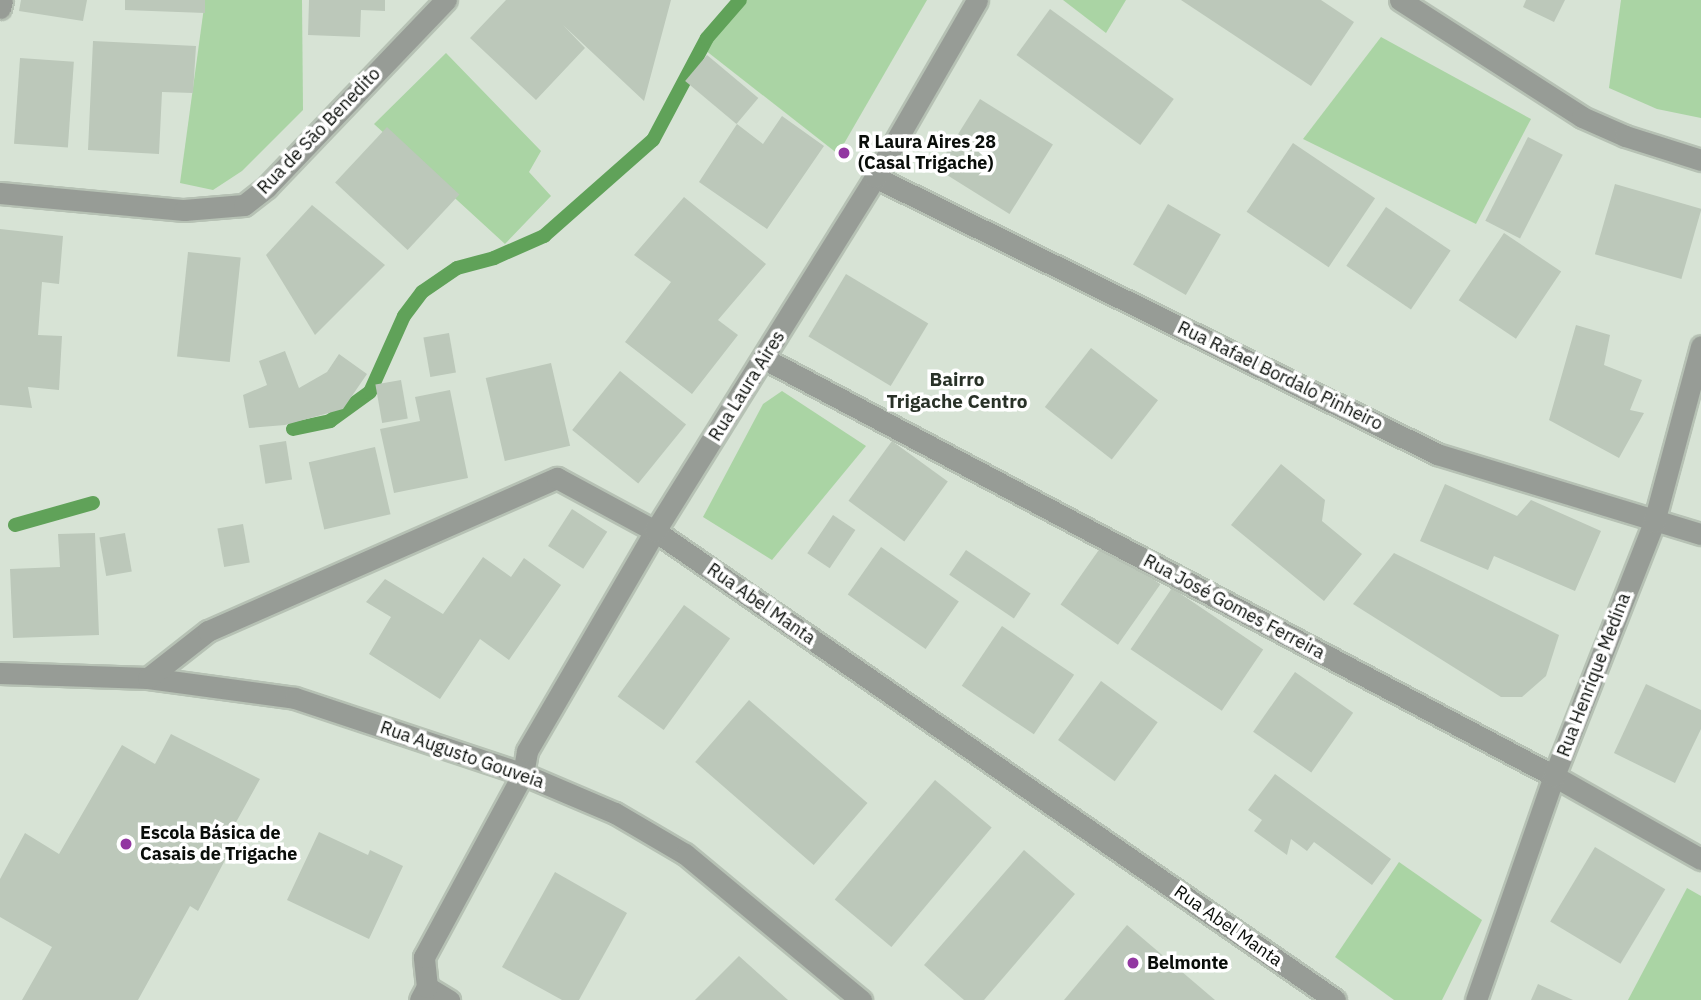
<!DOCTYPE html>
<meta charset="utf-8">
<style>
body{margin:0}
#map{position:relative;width:1701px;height:1000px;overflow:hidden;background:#d7e3d5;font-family:"IBM Plex Sans",sans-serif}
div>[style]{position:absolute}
.green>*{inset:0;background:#aad4a4}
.stream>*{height:14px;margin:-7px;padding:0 7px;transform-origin:7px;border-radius:7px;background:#60a259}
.building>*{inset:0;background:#bcc8ba;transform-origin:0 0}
.roads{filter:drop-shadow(2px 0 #b6c1b4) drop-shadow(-2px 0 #b6c1b4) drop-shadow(0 2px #b6c1b4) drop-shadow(0 -2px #b6c1b4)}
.minor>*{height:21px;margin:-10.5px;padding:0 10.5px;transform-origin:10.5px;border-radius:10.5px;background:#979c96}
.dots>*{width:19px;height:19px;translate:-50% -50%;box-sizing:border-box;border:4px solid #fff;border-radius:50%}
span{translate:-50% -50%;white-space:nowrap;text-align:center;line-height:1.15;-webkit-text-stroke:7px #fff;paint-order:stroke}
.street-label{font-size:18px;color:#090d09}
.poi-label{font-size:18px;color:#090d09;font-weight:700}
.left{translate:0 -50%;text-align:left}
.neighbourhood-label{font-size:19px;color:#283127;font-weight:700}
</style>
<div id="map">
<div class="green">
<i style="clip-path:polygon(205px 0,302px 0,303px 110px,242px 171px,213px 190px,180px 183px)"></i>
<i style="clip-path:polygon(745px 0,927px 0,838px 154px,705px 50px)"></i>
<i style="clip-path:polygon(1063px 0,1126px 0,1106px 33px)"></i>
<i style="clip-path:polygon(1621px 0,1701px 0,1701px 118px,1657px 109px,1609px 88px)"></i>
<i style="clip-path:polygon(1381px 37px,1531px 119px,1476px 224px,1303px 139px)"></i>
<i style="clip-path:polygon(446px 53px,541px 151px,529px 172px,551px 196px,505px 244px,374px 124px)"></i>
<i style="clip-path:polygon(782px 391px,866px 446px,772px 560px,703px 517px,763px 404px)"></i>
<i style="clip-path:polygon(1399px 862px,1482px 920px,1442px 1000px,1394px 1000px,1335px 957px)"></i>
<i style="clip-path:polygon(1687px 888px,1701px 896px,1701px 1000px,1628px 1000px)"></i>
</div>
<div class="stream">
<i style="left:293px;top:429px;width:38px;rotate:-12deg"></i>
<i style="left:330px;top:421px;width:49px;rotate:-35.9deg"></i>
<i style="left:370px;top:392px;width:83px;rotate:-65.9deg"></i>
<i style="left:404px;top:316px;width:30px;rotate:-53deg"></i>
<i style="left:422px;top:292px;width:42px;rotate:-34.4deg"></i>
<i style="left:457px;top:268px;width:38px;rotate:-15deg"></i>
<i style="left:494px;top:258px;width:55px;rotate:-23.7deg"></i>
<i style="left:544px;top:236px;width:145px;rotate:-41.4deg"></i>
<i style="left:653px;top:140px;width:115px;rotate:-62.1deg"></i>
<i style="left:707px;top:38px;width:50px;rotate:-49deg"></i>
<i style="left:15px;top:525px;width:81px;rotate:-15.8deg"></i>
</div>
<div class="building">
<i style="clip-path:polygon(21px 0,87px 0,83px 21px,19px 11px)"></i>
<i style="clip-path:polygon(125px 0,205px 0,205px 13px,125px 10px)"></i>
<i style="clip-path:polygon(309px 0,385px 0,385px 11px,361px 10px,360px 37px,308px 35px)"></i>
<i style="clip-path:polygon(506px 0,671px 0,644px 101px,563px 25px,585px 48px,536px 100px,470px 38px)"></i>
<i style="clip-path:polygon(1181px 0,1321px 0,1354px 22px,1311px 86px)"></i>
<i style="clip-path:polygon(1526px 0,1565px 0,1554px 22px,1523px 7px)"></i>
<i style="left:1050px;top:9px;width:153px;height:57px;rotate:36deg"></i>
<i style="clip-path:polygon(93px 41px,196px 46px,193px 93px,162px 92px,159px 154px,88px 150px)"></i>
<i style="left:707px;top:55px;width:67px;height:34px;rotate:40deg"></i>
<i style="left:20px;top:58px;width:54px;height:86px;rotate:4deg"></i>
<i style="left:980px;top:99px;width:86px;height:82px;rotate:32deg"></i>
<i style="clip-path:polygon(782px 116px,824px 146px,767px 229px,699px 182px,737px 124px,763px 144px)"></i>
<i style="left:387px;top:127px;width:99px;height:76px;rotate:43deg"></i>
<i style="left:1528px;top:137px;width:39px;height:94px;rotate:27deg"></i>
<i style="left:1293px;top:143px;width:99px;height:83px;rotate:34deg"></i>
<i style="left:1615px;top:184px;width:90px;height:73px;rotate:16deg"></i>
<i style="clip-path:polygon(684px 197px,766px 264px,718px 320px,738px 335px,692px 394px,625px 342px,671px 282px,634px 255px)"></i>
<i style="left:1168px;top:204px;width:61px;height:70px;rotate:30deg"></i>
<i style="clip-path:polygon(312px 205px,385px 265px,315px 335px,266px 255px)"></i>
<i style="left:1386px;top:207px;width:78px;height:71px;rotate:34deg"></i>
<i style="clip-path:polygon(0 229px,63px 236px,59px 284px,42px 282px,38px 335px,62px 336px,59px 390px,28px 387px,32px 408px,0 405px)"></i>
<i style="left:1504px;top:233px;width:69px;height:81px;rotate:34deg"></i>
<i style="left:188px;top:252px;width:53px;height:105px;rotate:6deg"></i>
<i style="left:846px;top:274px;width:96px;height:73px;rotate:31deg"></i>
<i style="clip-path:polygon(1576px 325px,1610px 335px,1604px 365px,1642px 380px,1630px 410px,1644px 413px,1619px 458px,1549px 420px)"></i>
<i style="left:449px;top:333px;width:40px;height:26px;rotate:80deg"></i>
<i style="left:1091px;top:348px;width:85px;height:75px;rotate:38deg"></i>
<i style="clip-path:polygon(285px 351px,299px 388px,327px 372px,339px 354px,367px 374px,343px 409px,285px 425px,249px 428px,243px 395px,267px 385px,259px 361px)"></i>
<i style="left:551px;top:363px;width:85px;height:67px;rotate:77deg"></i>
<i style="left:620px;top:371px;width:85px;height:76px;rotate:39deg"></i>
<i style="left:401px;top:380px;width:39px;height:26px;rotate:80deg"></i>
<i style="clip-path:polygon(450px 390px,468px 478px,394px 493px,380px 429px,420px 421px,415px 397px)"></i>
<i style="left:286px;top:441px;width:39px;height:27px;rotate:81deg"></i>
<i style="left:892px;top:441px;width:69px;height:74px;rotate:36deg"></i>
<i style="left:375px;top:447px;width:69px;height:68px;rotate:77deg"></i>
<i style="clip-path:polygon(1281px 464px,1325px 500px,1322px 521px,1362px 554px,1324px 601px,1231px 525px)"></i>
<i style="clip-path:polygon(1445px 484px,1517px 516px,1531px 500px,1601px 531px,1575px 591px,1494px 556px,1488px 570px,1420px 541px)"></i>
<i style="left:572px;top:509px;width:42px;height:44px;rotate:33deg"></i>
<i style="left:833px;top:515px;width:27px;height:46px;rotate:34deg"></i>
<i style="left:243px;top:524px;width:39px;height:26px;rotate:80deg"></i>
<i style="clip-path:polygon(95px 533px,99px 635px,13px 638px,10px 569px,60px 567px,58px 534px)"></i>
<i style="left:125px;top:533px;width:39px;height:26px;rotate:80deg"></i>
<i style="left:1103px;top:544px;width:70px;height:74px;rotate:35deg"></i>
<i style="left:881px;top:547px;width:95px;height:58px;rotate:35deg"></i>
<i style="left:966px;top:550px;width:78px;height:30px;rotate:34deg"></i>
<i style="clip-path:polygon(1394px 553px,1559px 635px,1546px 676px,1522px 697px,1501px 697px,1353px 604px)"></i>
<i style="clip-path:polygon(483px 557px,511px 577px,524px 558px,561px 585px,509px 660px,480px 639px,440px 699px,369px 654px,391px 617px,366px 602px,385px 579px,443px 614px)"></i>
<i style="left:1172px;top:588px;width:110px;height:74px;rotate:34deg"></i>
<i style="left:684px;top:605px;width:57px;height:113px;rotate:36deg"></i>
<i style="left:1002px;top:626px;width:87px;height:72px;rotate:34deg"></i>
<i style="left:1295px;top:672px;width:71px;height:73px;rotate:35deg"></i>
<i style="left:1101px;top:681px;width:70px;height:73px;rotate:36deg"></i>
<i style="clip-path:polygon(1646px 684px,1701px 710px,1701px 729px,1675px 783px,1614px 753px)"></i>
<i style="left:749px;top:700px;width:157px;height:82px;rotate:41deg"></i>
<i style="clip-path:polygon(171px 734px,260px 779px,235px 824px,241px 830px,198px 911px,190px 906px,138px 1000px,22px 1000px,52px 947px,0 917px,0 879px,25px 833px,59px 854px,122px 745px,155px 764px)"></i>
<i style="clip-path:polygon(1275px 774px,1391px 859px,1372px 885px,1314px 842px,1307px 851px,1291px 839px,1287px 855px,1254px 831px,1262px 820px,1248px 810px)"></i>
<i style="left:935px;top:780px;width:74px;height:156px;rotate:40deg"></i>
<i style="clip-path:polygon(319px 832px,368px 855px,370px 850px,403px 866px,369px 939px,287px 900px)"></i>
<i style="left:1595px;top:847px;width:82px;height:87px;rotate:31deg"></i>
<i style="clip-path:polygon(1024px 850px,1075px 894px,984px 1000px,964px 1000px,924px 965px)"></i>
<i style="clip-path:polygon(555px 872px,627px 913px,579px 1000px,562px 1000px,502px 967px)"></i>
<i style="clip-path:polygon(1127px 925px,1215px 1000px,1064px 1000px)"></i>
<i style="clip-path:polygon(739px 956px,788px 1000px,695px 1000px)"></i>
<i style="clip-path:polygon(1538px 984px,1573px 1000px,1531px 1000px)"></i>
</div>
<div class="roads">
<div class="minor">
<i style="left:1400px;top:0;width:216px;rotate:32.7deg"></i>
<i style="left:1582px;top:117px;width:47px;rotate:23.8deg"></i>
<i style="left:1625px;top:136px;width:80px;rotate:17.5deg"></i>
<i style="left:0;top:8px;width:8px;rotate:-76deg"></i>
<i style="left:875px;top:177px;width:627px;rotate:26.24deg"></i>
<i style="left:1437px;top:454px;width:276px;rotate:16.9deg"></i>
<i style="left:0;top:193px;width:185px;rotate:5.3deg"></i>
<i style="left:184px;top:210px;width:60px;rotate:-4.8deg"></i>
<i style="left:244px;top:205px;width:29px;rotate:-38deg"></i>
<i style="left:267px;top:187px;width:259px;rotate:-46.3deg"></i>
<i style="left:765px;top:359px;width:892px;rotate:27.86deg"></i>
<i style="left:1554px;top:776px;width:169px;rotate:29.5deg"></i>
<i style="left:0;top:673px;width:148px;rotate:1.9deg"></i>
<i style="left:148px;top:678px;width:148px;rotate:7.7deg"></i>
<i style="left:295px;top:698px;width:240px;rotate:18.4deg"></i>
<i style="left:523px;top:774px;width:100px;rotate:23deg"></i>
<i style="left:615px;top:813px;width:81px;rotate:30.4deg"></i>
<i style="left:685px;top:854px;width:229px;rotate:39.7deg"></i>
<i style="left:148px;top:678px;width:76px;rotate:-38.1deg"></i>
<i style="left:208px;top:631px;width:381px;rotate:-23.7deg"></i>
<i style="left:557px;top:478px;width:111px;rotate:28.4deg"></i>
<i style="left:655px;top:531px;width:826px;rotate:34.59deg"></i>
<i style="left:427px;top:987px;width:26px;rotate:31deg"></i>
<i style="left:420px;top:1000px;width:15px;rotate:-62deg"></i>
<i style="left:427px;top:987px;width:30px;rotate:-96deg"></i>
<i style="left:424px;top:957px;width:208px;rotate:-61.6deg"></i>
<i style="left:523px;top:774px;width:23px;rotate:-80deg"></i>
<i style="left:527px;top:751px;width:255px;rotate:-59.8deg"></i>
<i style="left:655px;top:531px;width:417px;rotate:-58.1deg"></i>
<i style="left:875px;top:177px;width:204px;rotate:-60deg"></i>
<i style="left:1476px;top:1000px;width:237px;rotate:-70.8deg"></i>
<i style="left:1554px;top:776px;width:273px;rotate:-68.5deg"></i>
<i style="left:1654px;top:522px;width:182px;rotate:-75deg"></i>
</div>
</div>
<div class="dots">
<i style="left:844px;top:153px;background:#9237a1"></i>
<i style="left:126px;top:844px;background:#9237a1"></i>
<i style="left:1133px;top:963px;background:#9237a1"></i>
</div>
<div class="street-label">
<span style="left:319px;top:131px;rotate:-46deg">Rua de São Benedito</span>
<span style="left:1280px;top:376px;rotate:26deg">Rua Rafael Bordalo Pinheiro</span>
<span style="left:747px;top:386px;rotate:-58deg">Rua Laura Aires</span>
<span style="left:761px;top:604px;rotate:35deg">Rua Abel Manta</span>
<span style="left:1234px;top:607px;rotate:28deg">Rua José Gomes Ferreira</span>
<span style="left:1594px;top:675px;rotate:-69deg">Rua Henrique Medina</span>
<span style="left:462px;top:755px;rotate:19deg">Rua Augusto Gouveia</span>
<span style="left:1228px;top:926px;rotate:35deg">Rua Abel Manta</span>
</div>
<div class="poi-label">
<span class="left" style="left:858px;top:153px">R Laura Aires 28<br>(Casal Trigache)</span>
<span class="left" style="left:140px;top:844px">Escola Básica de<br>Casais de Trigache</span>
<span class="left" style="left:1147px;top:963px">Belmonte</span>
</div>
<div class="neighbourhood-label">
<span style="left:957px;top:391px">Bairro<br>Trigache Centro</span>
</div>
</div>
